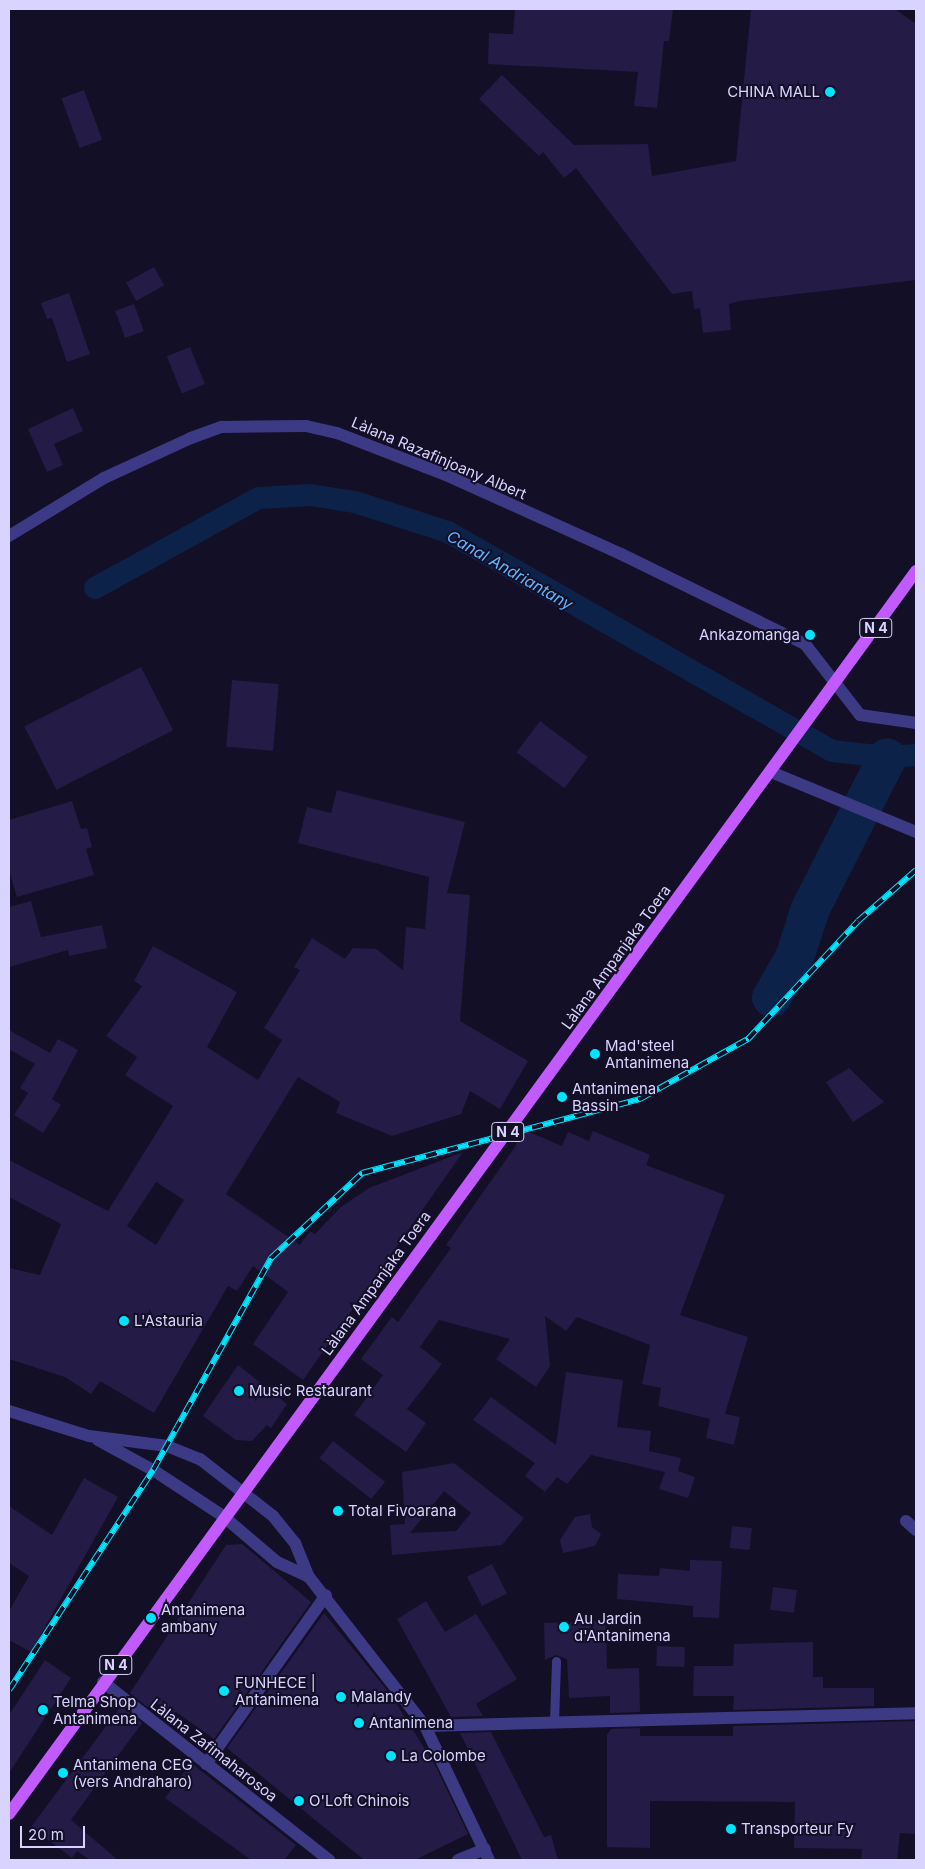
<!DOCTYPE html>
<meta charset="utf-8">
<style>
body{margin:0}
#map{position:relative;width:925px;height:1869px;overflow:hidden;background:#130f26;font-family:Inter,sans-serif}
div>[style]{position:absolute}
.canal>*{height:22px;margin:-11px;padding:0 11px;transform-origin:11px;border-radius:11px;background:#0c2248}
.river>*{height:39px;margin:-19.5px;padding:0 19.5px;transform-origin:19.5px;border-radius:19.5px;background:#0c2248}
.building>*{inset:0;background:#241b47;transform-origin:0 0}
.service>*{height:9px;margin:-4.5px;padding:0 4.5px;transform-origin:4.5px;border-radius:4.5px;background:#3d3a85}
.minor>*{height:12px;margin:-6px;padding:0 6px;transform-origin:6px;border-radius:6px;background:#3d3a85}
.tertiary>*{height:12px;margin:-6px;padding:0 6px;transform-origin:6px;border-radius:6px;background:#3d3a85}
.primary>*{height:12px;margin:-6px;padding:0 6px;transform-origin:6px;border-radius:6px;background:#c25bff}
.rail>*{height:5.5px;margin-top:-2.75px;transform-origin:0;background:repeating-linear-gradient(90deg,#130f26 0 11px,#00e5ff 0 22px);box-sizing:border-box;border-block:1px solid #00e5ff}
.dots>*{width:14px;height:14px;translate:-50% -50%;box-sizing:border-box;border:2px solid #130f26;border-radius:50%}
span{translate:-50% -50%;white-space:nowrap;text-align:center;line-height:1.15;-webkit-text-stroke:4px #130f26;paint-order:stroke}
.shield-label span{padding:1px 4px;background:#130f26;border:1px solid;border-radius:4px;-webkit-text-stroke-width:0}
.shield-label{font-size:14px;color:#d9d4ff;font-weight:700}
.poi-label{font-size:15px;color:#d9d4ff}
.right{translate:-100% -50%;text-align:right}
.left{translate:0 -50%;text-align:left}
.street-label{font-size:15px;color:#d9d4ff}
.water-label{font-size:16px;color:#62b6ff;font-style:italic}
.frame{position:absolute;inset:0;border:10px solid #d9d4ff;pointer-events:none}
.scale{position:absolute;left:20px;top:1826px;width:65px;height:22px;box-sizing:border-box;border:2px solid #d9d4ff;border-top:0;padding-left:6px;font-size:15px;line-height:18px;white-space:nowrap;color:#d9d4ff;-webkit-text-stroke:4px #130f26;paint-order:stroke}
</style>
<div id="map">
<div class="canal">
<i style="left:95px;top:588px;width:187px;rotate:-28.8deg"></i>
<i style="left:259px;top:498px;width:51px;rotate:-3.4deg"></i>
<i style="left:310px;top:495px;width:46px;rotate:8.8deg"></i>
<i style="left:355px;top:502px;width:98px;rotate:17.9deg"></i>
<i style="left:448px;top:532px;width:442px;rotate:29.7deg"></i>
<i style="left:832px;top:751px;width:55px;rotate:6.2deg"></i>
<i style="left:887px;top:757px;width:29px;rotate:-4deg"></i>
</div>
<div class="river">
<i style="left:771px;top:997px;width:46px;rotate:-60.1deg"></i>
<i style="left:794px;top:957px;width:52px;rotate:-71.9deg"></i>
<i style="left:810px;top:908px;width:169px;rotate:-63deg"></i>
</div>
<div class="building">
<i style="clip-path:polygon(515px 9px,673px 9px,669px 41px,664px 41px,657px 108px,634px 106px,638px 72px,488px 64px,489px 33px,513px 34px)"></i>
<i style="clip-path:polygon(751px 9px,895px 9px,916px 24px,916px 280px,739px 301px,729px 304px,731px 330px,703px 333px,700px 308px,694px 309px,692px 291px,672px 294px,576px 168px,564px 178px,543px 152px,539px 156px,479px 99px,502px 75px,574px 145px,648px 144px,652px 176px,736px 161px)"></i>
<i style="left:84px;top:90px;width:53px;height:24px;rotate:70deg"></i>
<i style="left:154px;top:267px;width:21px;height:32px;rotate:61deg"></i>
<i style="clip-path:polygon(69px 293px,90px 354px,67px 362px,52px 318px,47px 319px,41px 303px)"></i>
<i style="left:134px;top:304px;width:29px;height:20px;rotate:70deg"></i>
<i style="left:190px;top:347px;width:40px;height:25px;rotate:68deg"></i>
<i style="clip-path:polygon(73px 408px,83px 431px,54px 444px,63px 465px,47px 472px,28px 429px)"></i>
<i style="left:141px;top:667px;width:71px;height:131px;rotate:63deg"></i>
<i style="left:232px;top:680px;width:47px;height:67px;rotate:5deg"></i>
<i style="left:540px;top:721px;width:60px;height:39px;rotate:37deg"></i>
<i style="clip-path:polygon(evenodd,337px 790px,465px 822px,447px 893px,470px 895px,460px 1021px,528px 1061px,500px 1109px,470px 1091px,461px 1114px,392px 1136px,336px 1113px,340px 1102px,298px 1077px,226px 1194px,300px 1245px,310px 1231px,315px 1234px,341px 1207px,369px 1188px,463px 1152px,303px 1380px,253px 1344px,288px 1292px,253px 1266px,237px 1291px,228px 1286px,154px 1413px,100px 1381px,91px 1394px,65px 1377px,9px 1359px,9px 1268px,40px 1275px,61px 1224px,9px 1197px,9px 1160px,108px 1211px,173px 1106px,125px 1075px,137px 1057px,106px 1036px,142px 986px,134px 981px,153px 946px,237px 992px,207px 1047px,258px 1080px,282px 1040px,264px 1028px,300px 970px,294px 967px,312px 938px,345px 959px,353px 948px,376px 949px,403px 970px,406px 927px,425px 929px,429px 877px,298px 843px,307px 807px,331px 813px,337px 790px,156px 1182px,184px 1200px,156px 1245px,127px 1226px,156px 1182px)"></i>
<i style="clip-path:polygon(72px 801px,81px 829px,87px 828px,92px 847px,86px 849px,94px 875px,17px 897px,9px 870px,9px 820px)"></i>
<i style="clip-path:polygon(31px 901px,41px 937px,102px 925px,107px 948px,69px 956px,68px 950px,9px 967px,9px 907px)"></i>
<i style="clip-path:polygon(9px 1030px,50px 1053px,58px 1039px,78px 1050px,52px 1099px,61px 1105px,43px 1133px,14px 1115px,28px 1093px,20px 1088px,35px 1064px,9px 1049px)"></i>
<i style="clip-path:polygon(849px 1068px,884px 1102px,853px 1122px,826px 1082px)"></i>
<i style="clip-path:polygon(522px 1129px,562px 1146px,568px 1132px,589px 1141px,593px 1131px,650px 1155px,646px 1165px,725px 1195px,680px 1315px,748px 1337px,725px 1414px,740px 1417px,734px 1445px,706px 1438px,710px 1419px,658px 1406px,661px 1388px,642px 1384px,650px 1345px,577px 1317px,566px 1331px,545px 1316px,550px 1366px,536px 1387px,496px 1359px,510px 1339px,439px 1320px,420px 1347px,442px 1364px,407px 1409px,426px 1423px,406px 1452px,354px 1415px,383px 1375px,361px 1359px,392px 1317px,398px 1322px,451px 1248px,446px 1245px,515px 1147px)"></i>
<i style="clip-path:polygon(238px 1365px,287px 1404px,271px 1428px,267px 1425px,252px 1441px,236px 1440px,203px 1416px)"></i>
<i style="clip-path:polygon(566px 1372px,623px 1380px,617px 1427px,651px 1431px,649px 1451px,681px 1458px,678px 1471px,695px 1477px,688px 1498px,659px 1489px,665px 1472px,591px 1455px,567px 1484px,557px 1477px,545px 1492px,525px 1476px,535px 1463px,473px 1420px,491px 1397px,556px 1445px)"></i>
<i style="left:333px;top:1441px;width:66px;height:22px;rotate:38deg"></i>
<i style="clip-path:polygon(evenodd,454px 1463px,524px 1518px,502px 1545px,392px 1555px,390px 1525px,405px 1524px,402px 1472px,454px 1463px,444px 1491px,471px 1513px,456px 1531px,410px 1533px,444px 1491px)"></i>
<i style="clip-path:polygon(84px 1478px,118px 1497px,31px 1652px,9px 1640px,9px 1611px,29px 1576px,9px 1563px,9px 1506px,52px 1535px)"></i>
<i style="clip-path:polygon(590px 1514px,592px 1527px,601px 1534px,595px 1546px,563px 1553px,560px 1540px,575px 1517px)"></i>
<i style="left:732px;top:1526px;width:20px;height:22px;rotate:6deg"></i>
<i style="clip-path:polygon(242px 1544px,311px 1602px,214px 1739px,176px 1712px,174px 1715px,157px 1703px,151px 1710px,130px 1693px,226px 1545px)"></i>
<i style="clip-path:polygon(690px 1560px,722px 1561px,719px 1618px,693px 1617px,693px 1606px,617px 1599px,618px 1574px,659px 1576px,660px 1568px,690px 1571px)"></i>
<i style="left:492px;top:1564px;width:33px;height:28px;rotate:63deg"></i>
<i style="left:773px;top:1587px;width:24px;height:23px;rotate:7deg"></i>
<i style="clip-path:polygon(426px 1601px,445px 1632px,476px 1614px,517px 1679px,476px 1704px,483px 1716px,451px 1717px,397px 1619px)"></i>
<i style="clip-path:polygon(324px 1613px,391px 1695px,436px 1767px,468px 1834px,415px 1860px,364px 1860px,227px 1748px)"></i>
<i style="clip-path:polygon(606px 1621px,607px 1669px,639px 1668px,640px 1712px,610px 1713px,610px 1696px,569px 1698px,567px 1659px,556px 1655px,545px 1660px,544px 1623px)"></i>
<i style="clip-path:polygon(813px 1642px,813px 1677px,823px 1677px,823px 1688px,874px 1688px,874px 1706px,733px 1710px,734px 1696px,693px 1696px,694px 1666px,733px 1666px,734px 1644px)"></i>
<i style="left:657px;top:1646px;width:28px;height:20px;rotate:2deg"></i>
<i style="clip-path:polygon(45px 1660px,71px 1678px,9px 1773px,9px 1715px)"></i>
<i style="clip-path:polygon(121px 1706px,142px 1723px,71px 1820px,118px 1860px,90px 1860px,77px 1851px,72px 1858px,31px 1827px)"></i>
<i style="clip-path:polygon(916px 1721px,916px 1834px,900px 1833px,897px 1860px,861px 1860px,862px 1849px,794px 1848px,795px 1802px,650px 1801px,650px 1848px,607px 1847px,607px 1735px,611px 1729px,640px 1728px,640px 1736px,733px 1736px,733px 1726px)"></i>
<i style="clip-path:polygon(491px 1732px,544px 1837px,551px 1835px,558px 1860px,522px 1860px,460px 1733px)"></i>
<i style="clip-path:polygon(191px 1763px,296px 1845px,284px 1860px,251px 1860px,165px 1798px)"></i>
</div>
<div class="service">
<i style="left:554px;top:1722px;width:61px;rotate:-88.1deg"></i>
</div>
<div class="minor">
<i style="left:9px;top:536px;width:111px;rotate:-31.4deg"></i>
<i style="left:104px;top:478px;width:96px;rotate:-24.7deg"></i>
<i style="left:191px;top:438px;width:33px;rotate:-20deg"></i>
<i style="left:222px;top:427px;width:84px;rotate:-0.7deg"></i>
<i style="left:306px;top:426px;width:32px;rotate:13deg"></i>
<i style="left:337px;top:433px;width:117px;rotate:21.1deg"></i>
<i style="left:446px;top:475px;width:192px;rotate:24.3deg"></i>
<i style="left:621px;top:554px;width:205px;rotate:26.1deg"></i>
<i style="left:805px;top:644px;width:90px;rotate:52.2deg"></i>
<i style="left:860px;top:715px;width:57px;rotate:8.1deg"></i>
<i style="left:771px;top:772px;width:157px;rotate:22.5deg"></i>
<i style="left:906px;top:1521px;width:13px;rotate:42deg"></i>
<i style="left:103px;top:1682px;width:288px;rotate:38.2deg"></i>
<i style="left:425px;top:1726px;width:491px;rotate:-1.5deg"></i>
<i style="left:206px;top:1764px;width:207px;rotate:-54.6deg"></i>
<i style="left:458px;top:1860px;width:29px;rotate:-22deg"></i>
</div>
<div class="tertiary">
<i style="left:9px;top:1411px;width:84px;rotate:17.4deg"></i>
<i style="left:89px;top:1436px;width:79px;rotate:7.3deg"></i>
<i style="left:167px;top:1446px;width:35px;rotate:22deg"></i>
<i style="left:200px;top:1459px;width:93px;rotate:38deg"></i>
<i style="left:273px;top:1516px;width:35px;rotate:51deg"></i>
<i style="left:295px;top:1543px;width:37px;rotate:68deg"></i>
<i style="left:309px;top:1577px;width:189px;rotate:52.1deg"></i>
<i style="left:425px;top:1726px;width:148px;rotate:64.5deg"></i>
<i style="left:98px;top:1440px;width:63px;rotate:28.6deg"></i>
<i style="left:153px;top:1470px;width:84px;rotate:33.3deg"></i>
<i style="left:223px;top:1516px;width:71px;rotate:40.4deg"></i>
<i style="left:277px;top:1562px;width:35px;rotate:25deg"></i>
</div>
<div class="primary">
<i style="left:9px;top:1814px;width:1539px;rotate:-53.88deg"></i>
</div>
<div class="rail">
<i style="left:9px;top:1690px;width:263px;rotate:-56.8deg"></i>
<i style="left:153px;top:1470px;width:243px;rotate:-60.9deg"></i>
<i style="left:271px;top:1258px;width:125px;rotate:-43deg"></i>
<i style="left:362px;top:1173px;width:288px;rotate:-14.9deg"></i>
<i style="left:640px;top:1099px;width:124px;rotate:-29.1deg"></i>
<i style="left:748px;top:1039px;width:161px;rotate:-47deg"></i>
<i style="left:858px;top:921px;width:77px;rotate:-41.3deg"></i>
</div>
<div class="dots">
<i style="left:830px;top:92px;background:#00e5ff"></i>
<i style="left:810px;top:635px;background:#00e5ff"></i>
<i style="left:595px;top:1054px;background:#00e5ff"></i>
<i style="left:562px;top:1097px;background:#00e5ff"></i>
<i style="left:124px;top:1321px;background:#00e5ff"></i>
<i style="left:239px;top:1391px;background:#00e5ff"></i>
<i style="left:338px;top:1511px;background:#00e5ff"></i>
<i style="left:151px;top:1618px;background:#00e5ff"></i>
<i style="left:564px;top:1627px;background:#00e5ff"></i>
<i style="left:224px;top:1691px;background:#00e5ff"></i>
<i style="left:341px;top:1697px;background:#00e5ff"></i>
<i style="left:43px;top:1710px;background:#00e5ff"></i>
<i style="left:359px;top:1723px;background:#00e5ff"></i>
<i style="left:391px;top:1756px;background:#00e5ff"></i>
<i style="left:63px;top:1773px;background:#00e5ff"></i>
<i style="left:299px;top:1801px;background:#00e5ff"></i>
<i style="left:731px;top:1829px;background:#00e5ff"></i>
</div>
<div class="shield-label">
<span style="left:876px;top:628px">N 4</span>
<span style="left:508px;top:1132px">N 4</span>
<span style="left:116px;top:1665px">N 4</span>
</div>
<div class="poi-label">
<span class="right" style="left:820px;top:92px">CHINA MALL</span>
<span class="right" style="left:800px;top:635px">Ankazomanga</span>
<span class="left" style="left:605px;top:1054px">Mad'steel<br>Antanimena</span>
<span class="left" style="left:572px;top:1097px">Antanimena<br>Bassin</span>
<span class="left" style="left:134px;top:1321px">L'Astauria</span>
<span class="left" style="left:249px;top:1391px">Music Restaurant</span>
<span class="left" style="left:348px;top:1511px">Total Fivoarana</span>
<span class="left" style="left:161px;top:1618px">Antanimena<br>ambany</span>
<span class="left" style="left:574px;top:1627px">Au Jardin<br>d'Antanimena</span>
<span class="left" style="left:235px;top:1691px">FUNHECE |<br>Antanimena</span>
<span class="left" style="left:351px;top:1697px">Malandy</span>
<span class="left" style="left:53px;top:1710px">Telma Shop<br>Antanimena</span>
<span class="left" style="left:369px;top:1723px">Antanimena</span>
<span class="left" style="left:401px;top:1756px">La Colombe</span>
<span class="left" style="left:73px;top:1773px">Antanimena CEG<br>(vers Andraharo)</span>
<span class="left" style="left:309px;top:1801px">O'Loft Chinois</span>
<span class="left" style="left:741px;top:1829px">Transporteur Fy</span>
</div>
<div class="street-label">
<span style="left:439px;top:458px;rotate:23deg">Làlana Razafinjoany Albert</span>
<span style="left:616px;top:957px;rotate:-54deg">Làlana Ampanjaka Toera</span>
<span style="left:376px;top:1283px;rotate:-54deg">Làlana Ampanjaka Toera</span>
<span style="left:214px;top:1750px;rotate:38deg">Làlana Zafimaharosoa</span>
</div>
<div class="water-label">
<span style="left:510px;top:570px;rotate:30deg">Canal Andriantany</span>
</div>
<div class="frame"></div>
<div class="scale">20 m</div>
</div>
